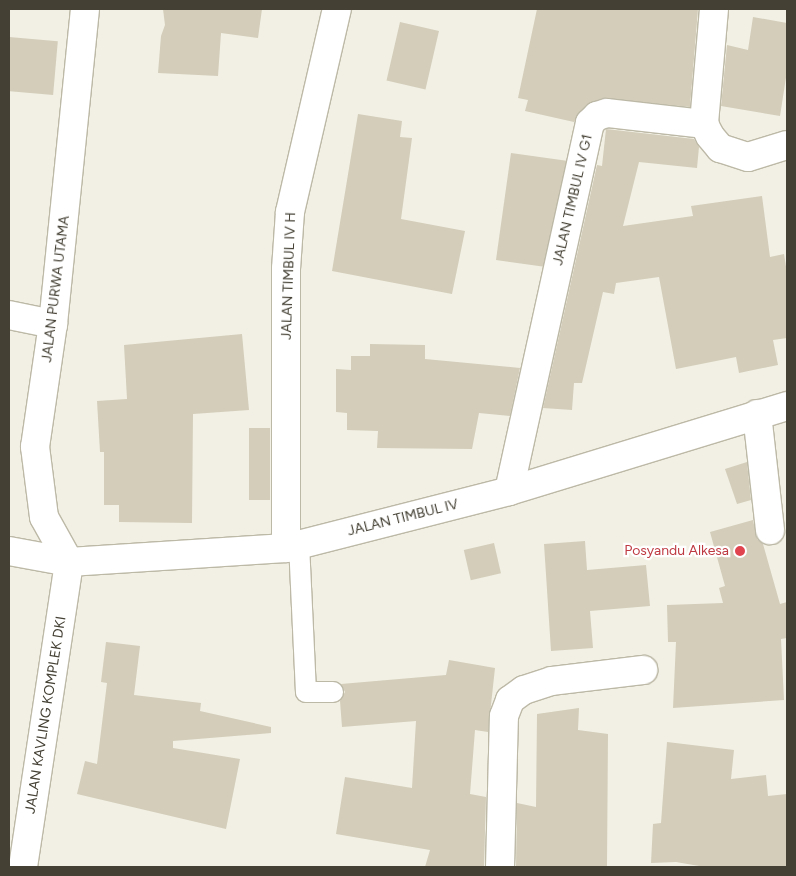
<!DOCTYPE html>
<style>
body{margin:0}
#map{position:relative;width:796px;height:876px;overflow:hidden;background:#f2f0e4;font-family:Figtree,sans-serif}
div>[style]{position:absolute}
.building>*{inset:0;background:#d3cdba;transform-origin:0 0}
.roads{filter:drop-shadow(1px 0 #bdb9a7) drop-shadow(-1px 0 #bdb9a7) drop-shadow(0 1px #bdb9a7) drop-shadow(0 -1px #bdb9a7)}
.lane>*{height:20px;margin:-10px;padding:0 10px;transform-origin:10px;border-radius:10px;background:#fff}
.street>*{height:28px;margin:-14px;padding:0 14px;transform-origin:14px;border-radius:14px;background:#fff}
.dots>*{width:14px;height:14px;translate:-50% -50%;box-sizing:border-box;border:2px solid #fff;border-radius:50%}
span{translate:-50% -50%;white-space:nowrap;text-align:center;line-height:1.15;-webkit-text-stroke:4.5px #fff;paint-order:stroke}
.street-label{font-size:14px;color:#444034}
.health-label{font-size:14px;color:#be3a42}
.right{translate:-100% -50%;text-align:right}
.frame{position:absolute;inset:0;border:10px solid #444034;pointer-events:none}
</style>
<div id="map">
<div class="building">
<i style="clip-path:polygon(163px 9px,262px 9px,258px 38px,221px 33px,218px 76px,158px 73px,161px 36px,165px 25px)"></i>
<i style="clip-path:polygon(537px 9px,698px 9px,690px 107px,603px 98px,586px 105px,574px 122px,525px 111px,528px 100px,518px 98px)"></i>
<i style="clip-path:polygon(753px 17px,787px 23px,787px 71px,780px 116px,721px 106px,727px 45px,748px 50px)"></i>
<i style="left:400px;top:22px;width:40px;height:60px;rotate:13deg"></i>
<i style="left:9px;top:37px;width:49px;height:54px;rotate:5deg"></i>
<i style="clip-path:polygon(358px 114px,402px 121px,400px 137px,412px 138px,401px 219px,465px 231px,452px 294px,332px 271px)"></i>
<i style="clip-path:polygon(606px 129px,694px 139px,699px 147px,697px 168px,639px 162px,623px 226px,693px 216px,691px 206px,762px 196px,770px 257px,784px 254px,787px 273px,787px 338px,773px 340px,778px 365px,739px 373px,736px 357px,676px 369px,659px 277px,616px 283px,614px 294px,603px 292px,582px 383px,574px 383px,572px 410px,543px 408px,597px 165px,602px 166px)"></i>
<i style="left:511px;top:153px;width:56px;height:108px;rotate:8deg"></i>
<i style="clip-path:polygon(242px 334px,249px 410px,193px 414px,192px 523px,119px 522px,119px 505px,104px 505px,104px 452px,100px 452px,97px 401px,127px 399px,124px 345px)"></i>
<i style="clip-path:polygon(370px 344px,425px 345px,425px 359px,520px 368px,510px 416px,479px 413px,472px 449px,377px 448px,378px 431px,347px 430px,347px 413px,336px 412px,336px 369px,351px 370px,351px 356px,370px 356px)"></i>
<i style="left:249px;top:428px;width:21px;height:72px"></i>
<i style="clip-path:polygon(747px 462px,751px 500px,737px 504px,725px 469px)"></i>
<i style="clip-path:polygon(753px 520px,757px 539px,763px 544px,780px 604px,787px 602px,787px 638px,781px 639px,784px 700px,673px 708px,676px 642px,668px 642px,667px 605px,723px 603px,719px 588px,725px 586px,710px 532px)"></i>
<i style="clip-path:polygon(585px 541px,587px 570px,646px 565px,650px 606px,590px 611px,593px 648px,551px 651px,544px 544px)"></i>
<i style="left:494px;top:543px;width:31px;height:31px;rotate:77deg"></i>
<i style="clip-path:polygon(106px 642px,140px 646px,134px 695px,201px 703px,200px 711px,271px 727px,271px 733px,173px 741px,173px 748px,240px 759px,226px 829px,77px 794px,85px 761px,97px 764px,107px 683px,101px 682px)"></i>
<i style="clip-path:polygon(449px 660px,495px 668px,488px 732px,475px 730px,470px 794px,486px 797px,484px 867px,425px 867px,430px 850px,336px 834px,345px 777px,412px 788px,416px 721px,342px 727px,340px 701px,345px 692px,341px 684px,446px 675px)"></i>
<i style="clip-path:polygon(579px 708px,578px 730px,608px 734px,607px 867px,516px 867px,517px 803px,536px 807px,537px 714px)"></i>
<i style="clip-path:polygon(667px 742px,734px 750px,731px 779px,766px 775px,768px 796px,787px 794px,787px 867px,705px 867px,676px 862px,651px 863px,653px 824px,661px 823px)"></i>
</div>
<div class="roads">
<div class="lane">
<i style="left:299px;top:544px;width:148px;rotate:87.3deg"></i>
<i style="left:306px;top:692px;width:27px"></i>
</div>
<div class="street">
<i style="left:714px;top:9px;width:115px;rotate:95deg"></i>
<i style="left:704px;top:124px;width:13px;rotate:63deg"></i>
<i style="left:710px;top:136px;width:16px;rotate:50deg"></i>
<i style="left:720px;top:148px;width:29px;rotate:18deg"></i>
<i style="left:748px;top:157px;width:41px;rotate:-17.1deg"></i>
<i style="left:9px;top:315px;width:45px;rotate:11.6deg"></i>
<i style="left:757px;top:414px;width:117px;rotate:83.6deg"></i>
<i style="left:509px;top:491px;width:377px;rotate:-77.6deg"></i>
<i style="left:590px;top:123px;width:10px;rotate:-45deg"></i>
<i style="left:597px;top:116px;width:10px;rotate:-17deg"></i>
<i style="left:607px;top:113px;width:98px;rotate:6.5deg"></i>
<i style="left:286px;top:548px;width:279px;rotate:-90deg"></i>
<i style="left:286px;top:269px;width:57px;rotate:-86deg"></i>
<i style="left:290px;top:212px;width:208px;rotate:-77deg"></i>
<i style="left:9px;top:551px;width:61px;rotate:10.4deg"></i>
<i style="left:69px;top:562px;width:217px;rotate:-3.7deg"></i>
<i style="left:286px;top:548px;width:230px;rotate:-14.3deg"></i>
<i style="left:509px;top:491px;width:291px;rotate:-17deg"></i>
<i style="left:23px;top:867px;width:308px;rotate:-81.4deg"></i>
<i style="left:69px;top:562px;width:51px;rotate:-119.1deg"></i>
<i style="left:44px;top:517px;width:71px;rotate:-97.3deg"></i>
<i style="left:35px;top:447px;width:124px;rotate:-81.7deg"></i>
<i style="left:53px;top:324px;width:317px;rotate:-84.2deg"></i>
<i style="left:500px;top:867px;width:151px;rotate:-88.5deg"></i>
<i style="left:504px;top:716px;width:17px;rotate:-69deg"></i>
<i style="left:510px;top:700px;width:17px;rotate:-36deg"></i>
<i style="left:524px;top:690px;width:29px;rotate:-18deg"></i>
<i style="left:552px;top:681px;width:92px;rotate:-6.9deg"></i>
</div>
</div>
<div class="dots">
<i style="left:740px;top:551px;background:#e0444e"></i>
</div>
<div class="street-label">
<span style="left:573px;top:200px;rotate:-77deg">JALAN TIMBUL IV G1</span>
<span style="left:289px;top:276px;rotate:-88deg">JALAN TIMBUL IV H</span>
<span style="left:56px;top:289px;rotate:-83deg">JALAN PURWA UTAMA</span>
<span style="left:403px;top:518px;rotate:-14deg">JALAN TIMBUL IV</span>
<span style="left:46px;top:715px;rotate:-81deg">JALAN KAVLING KOMPLEK DKI</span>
</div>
<div class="health-label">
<span class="right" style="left:729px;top:551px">Posyandu Alkesa</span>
</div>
<div class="frame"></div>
</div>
